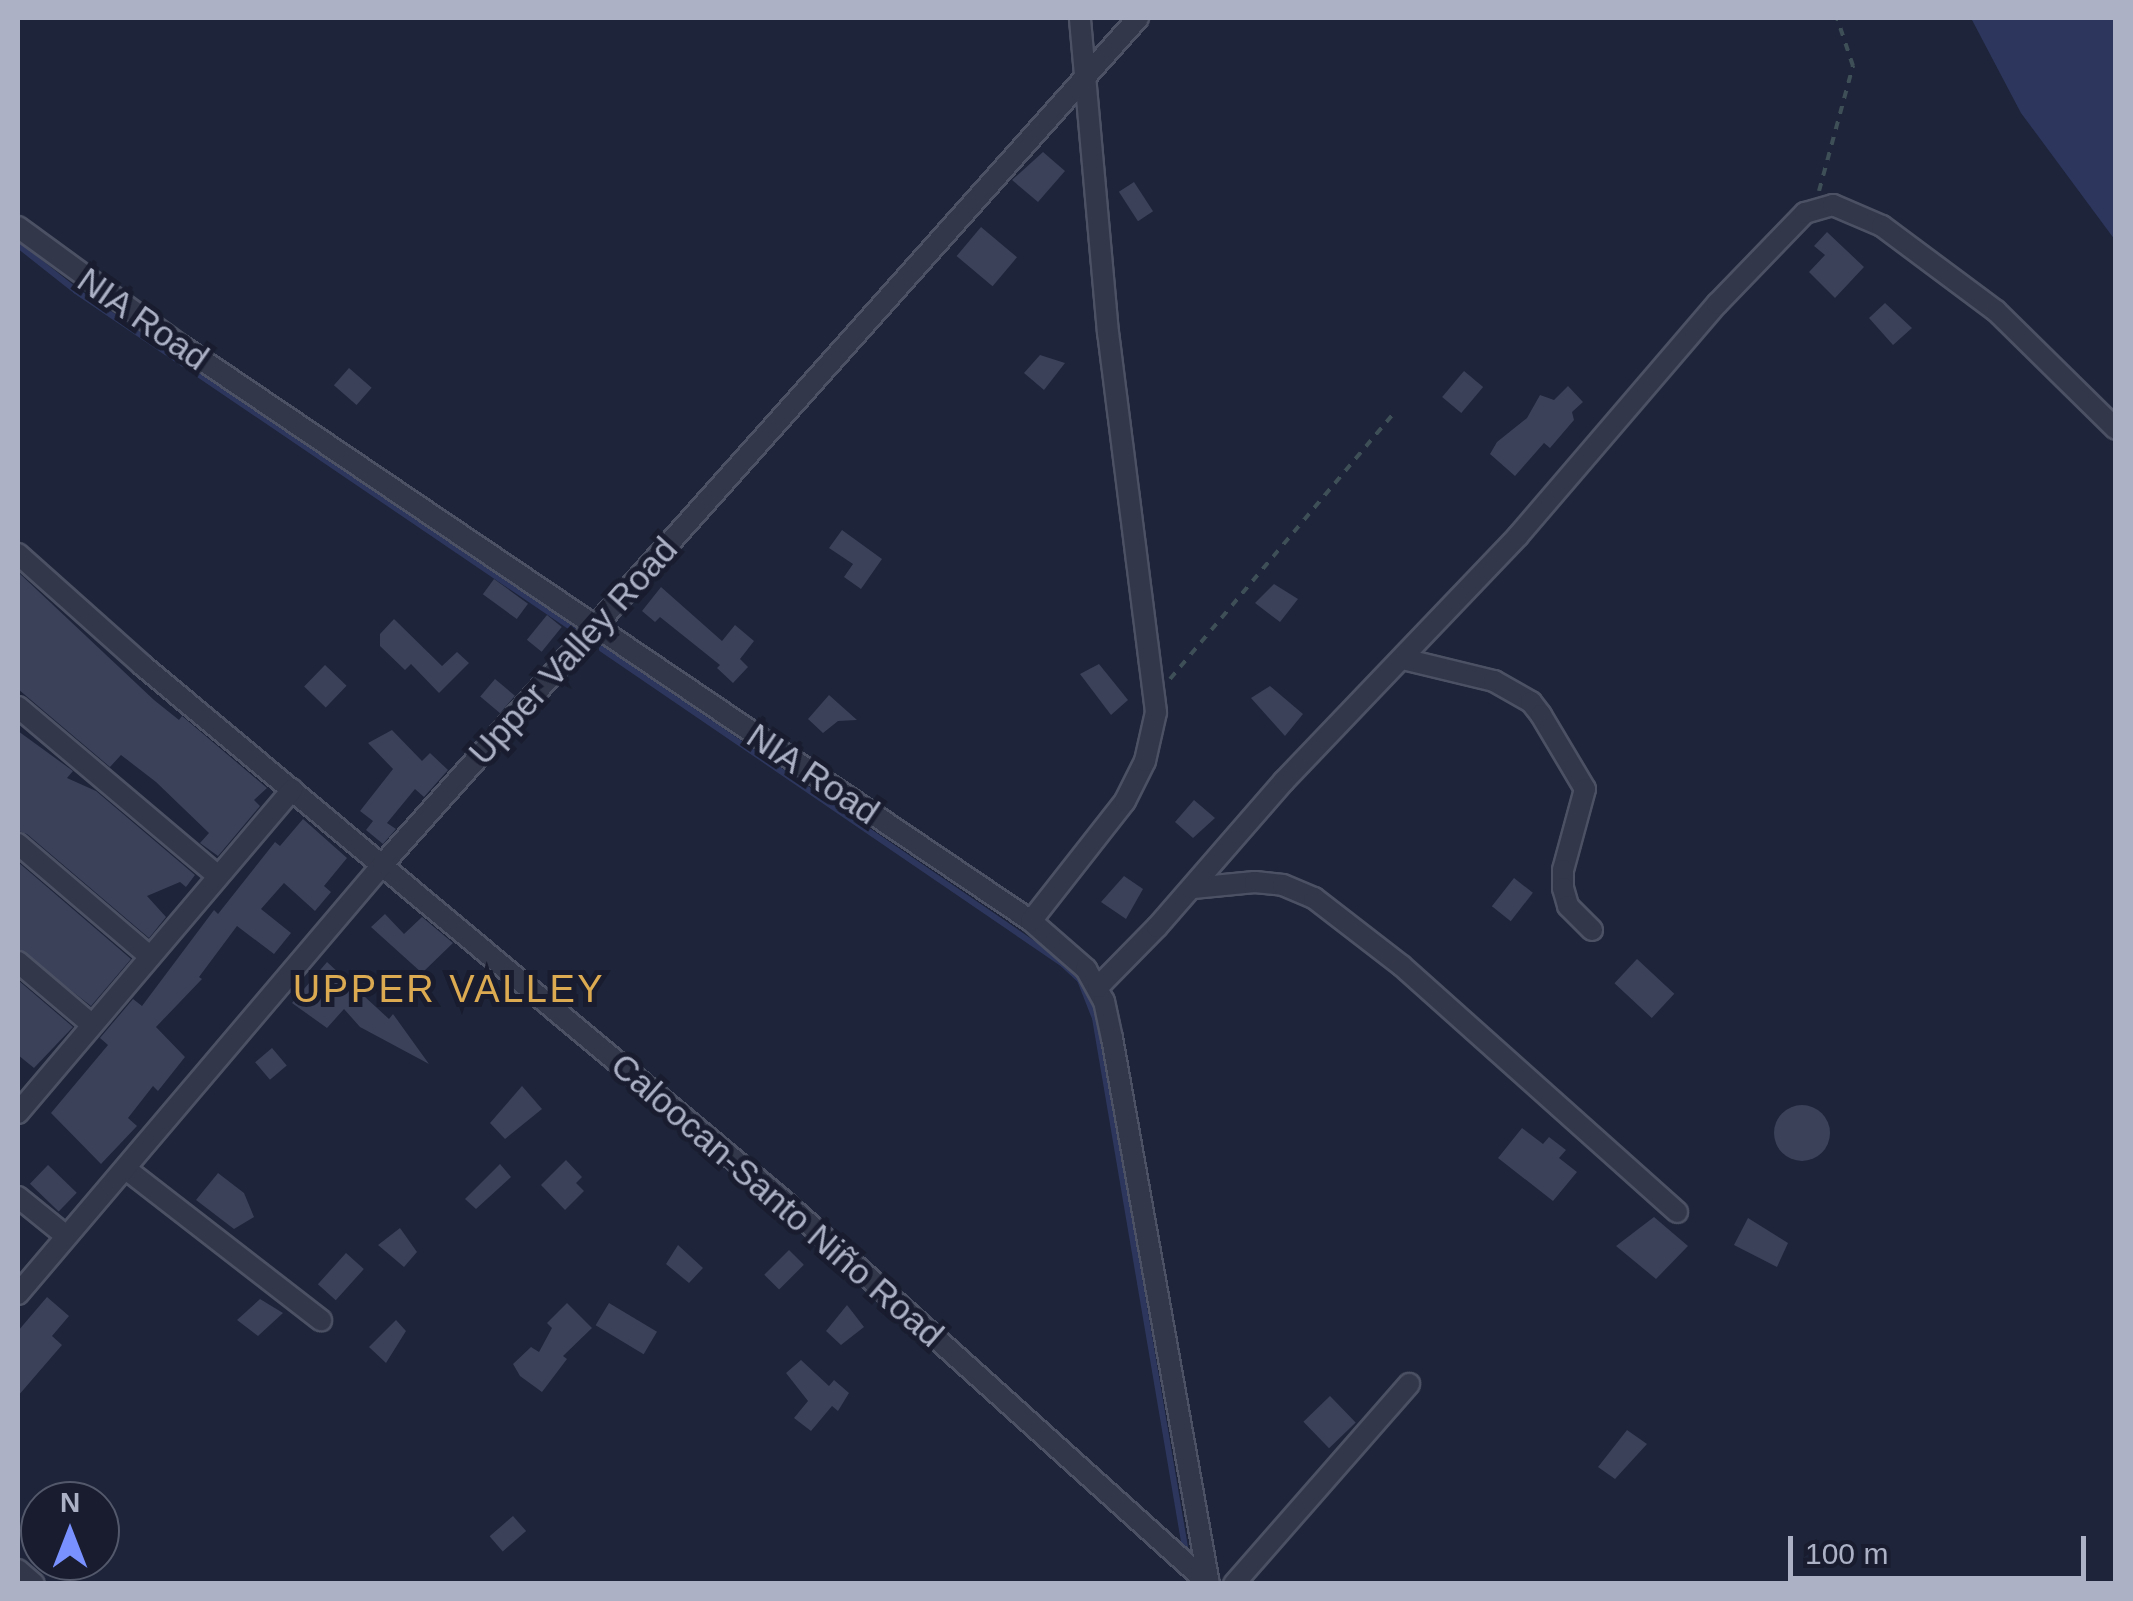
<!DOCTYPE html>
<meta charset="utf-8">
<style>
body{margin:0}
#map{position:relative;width:2133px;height:1601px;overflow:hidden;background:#1e2439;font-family:Arial,sans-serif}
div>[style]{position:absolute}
.water>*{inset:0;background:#2d375e}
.stream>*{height:6px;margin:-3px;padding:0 3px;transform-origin:3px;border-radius:3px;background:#2d375e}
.building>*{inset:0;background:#3a4159;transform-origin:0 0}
.round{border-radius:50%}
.path>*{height:4px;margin-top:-2px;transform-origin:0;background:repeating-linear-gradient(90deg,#3e4f57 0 8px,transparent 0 16px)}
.roads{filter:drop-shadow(2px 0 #4c5164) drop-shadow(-2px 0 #4c5164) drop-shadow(0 2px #4c5164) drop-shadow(0 -2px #4c5164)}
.minor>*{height:20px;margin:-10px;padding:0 10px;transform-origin:10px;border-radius:10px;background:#323749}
span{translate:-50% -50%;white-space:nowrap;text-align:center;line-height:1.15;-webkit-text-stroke:10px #181c2e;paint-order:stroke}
.street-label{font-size:35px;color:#acb1c6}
.neighbourhood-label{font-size:38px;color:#dcaa51;letter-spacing:2.5px}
.frame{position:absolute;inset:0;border:20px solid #acb1c6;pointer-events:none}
.north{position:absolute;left:20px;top:1481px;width:100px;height:100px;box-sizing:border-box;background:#181c2e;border:2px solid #53586b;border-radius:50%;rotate:0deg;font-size:28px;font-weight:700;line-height:40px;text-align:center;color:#acb1c6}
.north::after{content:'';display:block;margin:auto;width:35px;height:45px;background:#7891ff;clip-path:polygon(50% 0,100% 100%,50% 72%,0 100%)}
.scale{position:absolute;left:1788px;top:1536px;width:298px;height:45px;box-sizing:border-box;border:5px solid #acb1c6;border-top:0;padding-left:12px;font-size:30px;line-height:35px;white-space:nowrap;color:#acb1c6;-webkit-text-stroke:8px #181c2e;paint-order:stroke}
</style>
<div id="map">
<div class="water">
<i style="clip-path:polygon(1971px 18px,2115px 18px,2115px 240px,2021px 113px)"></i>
</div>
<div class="stream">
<i style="left:18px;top:245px;width:74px;rotate:38.4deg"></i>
<i style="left:76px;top:291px;width:607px;rotate:34.19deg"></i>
<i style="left:602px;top:649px;width:558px;rotate:34.34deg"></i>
<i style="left:1063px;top:964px;width:23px;rotate:43deg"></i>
<i style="left:1080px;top:980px;width:41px;rotate:68.5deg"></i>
<i style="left:1095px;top:1018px;width:543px;rotate:80.35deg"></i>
</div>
<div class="building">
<i style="clip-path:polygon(1043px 152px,1065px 171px,1038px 202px,1012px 180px)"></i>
<i style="left:1134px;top:182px;width:35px;height:18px;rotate:57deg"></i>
<i style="left:981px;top:227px;width:47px;height:38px;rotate:40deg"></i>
<i style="clip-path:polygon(1827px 232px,1864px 267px,1835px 298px,1809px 272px,1825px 255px,1814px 246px)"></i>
<i style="clip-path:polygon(1885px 303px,1912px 328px,1893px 345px,1869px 318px)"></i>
<i style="clip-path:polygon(1040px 355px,1065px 363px,1044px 390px,1024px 373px)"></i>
<i style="left:349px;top:368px;width:30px;height:23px;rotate:41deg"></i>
<i style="left:1464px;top:371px;width:25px;height:34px;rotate:40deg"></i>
<i style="clip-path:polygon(1568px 386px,1583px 402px,1572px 412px,1574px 420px,1550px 448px,1544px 443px,1515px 476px,1490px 454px,1497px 442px,1527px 418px,1540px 395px,1554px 400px)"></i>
<i style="clip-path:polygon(842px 530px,882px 559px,861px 589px,844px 577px,853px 564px,829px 548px)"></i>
<i style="clip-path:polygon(18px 572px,154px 700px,179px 720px,182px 716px,267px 788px,254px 800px,260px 806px,218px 856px,200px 843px,209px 833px,156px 782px,121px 755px,110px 767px,18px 689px)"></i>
<i style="left:494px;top:579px;width:42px;height:19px;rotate:36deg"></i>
<i style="clip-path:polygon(1274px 584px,1298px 599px,1280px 622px,1255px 603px)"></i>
<i style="clip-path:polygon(661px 587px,722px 641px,735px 625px,754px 641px,740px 659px,748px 667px,733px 683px,717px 668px,720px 665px,660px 617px,655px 622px,642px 611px)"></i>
<i style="left:547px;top:615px;width:19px;height:32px;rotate:39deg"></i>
<i style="clip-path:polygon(394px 619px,442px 666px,457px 652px,469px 663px,439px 693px,411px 664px,405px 670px,380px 646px,380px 634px)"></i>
<i style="clip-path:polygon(1099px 664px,1128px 700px,1111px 715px,1080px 674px)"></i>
<i style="left:325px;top:665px;width:30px;height:30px;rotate:44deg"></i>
<i style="left:495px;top:679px;width:26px;height:23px;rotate:40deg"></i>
<i style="clip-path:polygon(1270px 686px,1303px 714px,1285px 736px,1251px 698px)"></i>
<i style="clip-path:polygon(829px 695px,857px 720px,838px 721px,823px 733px,808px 719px)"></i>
<i style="clip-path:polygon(392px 730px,422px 761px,430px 753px,448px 770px,424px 797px,415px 789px,387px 823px,396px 829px,383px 844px,366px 830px,373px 821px,360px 811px,393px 769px,368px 743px)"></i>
<i style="clip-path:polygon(18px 731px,73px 771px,67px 778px,96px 791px,195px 875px,186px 887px,180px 882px,147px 896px,166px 917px,149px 938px,27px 834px,18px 831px)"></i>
<i style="clip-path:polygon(1194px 800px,1215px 818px,1193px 838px,1175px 822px)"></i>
<i style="clip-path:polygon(303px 819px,347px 858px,324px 886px,331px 892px,315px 911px,284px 883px,261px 909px,291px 933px,274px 954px,237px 926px,199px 977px,202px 979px,156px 1027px,185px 1057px,158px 1091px,153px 1086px,128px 1118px,137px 1126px,101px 1164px,51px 1113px,108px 1045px,100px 1038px,133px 999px,142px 1006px,214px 910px,218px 914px,275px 842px,280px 846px)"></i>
<i style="clip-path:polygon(18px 862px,131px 959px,91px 1006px,18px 949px)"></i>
<i style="clip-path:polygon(1124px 876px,1143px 889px,1126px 919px,1101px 902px)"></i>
<i style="left:1514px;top:878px;width:24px;height:36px;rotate:38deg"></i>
<i style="clip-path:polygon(385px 914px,404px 934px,422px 917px,453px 943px,422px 973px,371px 927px)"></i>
<i style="left:1637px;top:959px;width:51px;height:33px;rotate:43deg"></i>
<i style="clip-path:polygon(327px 962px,389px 1019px,393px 1014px,429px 1064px,360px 1027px,344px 1009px,327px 1028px,292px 1003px)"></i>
<i style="clip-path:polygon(18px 980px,73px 1027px,34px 1068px,18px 1055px)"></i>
<i style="left:272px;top:1048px;width:23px;height:22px;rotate:50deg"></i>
<i style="clip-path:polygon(522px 1086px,542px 1109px,505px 1139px,490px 1123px)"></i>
<i class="round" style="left:1774px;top:1105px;width:56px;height:56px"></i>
<i style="clip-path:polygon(1522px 1128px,1543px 1144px,1549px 1137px,1566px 1150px,1559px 1158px,1577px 1172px,1553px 1201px,1498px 1158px)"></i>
<i style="clip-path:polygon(566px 1160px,582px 1177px,576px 1183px,584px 1191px,565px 1210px,541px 1185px)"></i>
<i style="clip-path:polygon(500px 1164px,511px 1177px,476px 1209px,465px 1199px)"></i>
<i style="left:48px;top:1165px;width:40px;height:26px;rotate:44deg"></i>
<i style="clip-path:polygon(218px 1173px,244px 1193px,254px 1217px,234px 1229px,196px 1200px)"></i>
<i style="clip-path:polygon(1654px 1217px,1688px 1246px,1656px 1279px,1616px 1246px)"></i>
<i style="clip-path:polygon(1748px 1218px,1788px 1243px,1777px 1267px,1734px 1245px)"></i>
<i style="clip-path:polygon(400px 1228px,417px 1252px,404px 1267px,378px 1245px)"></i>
<i style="clip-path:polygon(678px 1245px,703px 1268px,689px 1283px,666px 1264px)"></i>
<i style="left:789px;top:1250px;width:21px;height:35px;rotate:45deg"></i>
<i style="left:346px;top:1253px;width:24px;height:42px;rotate:42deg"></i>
<i style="clip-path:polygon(47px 1297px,69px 1316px,52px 1336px,62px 1345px,18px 1396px,18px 1331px)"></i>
<i style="clip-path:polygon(260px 1299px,283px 1313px,258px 1336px,237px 1320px)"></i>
<i style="clip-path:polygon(567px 1303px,592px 1328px,563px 1356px,567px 1359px,542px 1392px,520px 1376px,513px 1364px,531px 1347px,539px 1352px,552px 1328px,547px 1323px)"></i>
<i style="left:609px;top:1303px;width:56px;height:26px;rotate:31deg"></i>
<i style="clip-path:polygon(847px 1305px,864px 1327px,841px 1345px,826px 1331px)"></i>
<i style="clip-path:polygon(396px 1320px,406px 1331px,386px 1363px,369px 1347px)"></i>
<i style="clip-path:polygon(801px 1360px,829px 1386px,834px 1380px,849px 1393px,838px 1411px,832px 1406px,811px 1431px,794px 1418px,808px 1401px,786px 1373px)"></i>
<i style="left:1330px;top:1396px;width:37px;height:37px;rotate:46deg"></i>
<i style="clip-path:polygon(1627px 1430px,1647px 1444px,1615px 1479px,1598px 1467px)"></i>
<i style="left:513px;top:1516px;width:20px;height:31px;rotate:49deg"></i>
</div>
<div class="path">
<i style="left:1819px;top:191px;width:130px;rotate:-74.8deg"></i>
<i style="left:1853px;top:66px;width:51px;rotate:-108.4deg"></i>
<i style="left:1170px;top:679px;width:351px;rotate:-49.9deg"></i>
</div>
<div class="roads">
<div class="minor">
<i style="left:18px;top:227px;width:200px;rotate:36.1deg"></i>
<i style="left:180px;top:345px;width:1028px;rotate:34.09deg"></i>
<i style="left:1031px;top:921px;width:73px;rotate:41.1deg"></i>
<i style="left:1086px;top:969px;width:37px;rotate:61deg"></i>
<i style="left:1104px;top:1001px;width:38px;rotate:78deg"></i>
<i style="left:1112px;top:1038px;width:555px;rotate:79.93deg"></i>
<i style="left:18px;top:554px;width:166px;rotate:41.8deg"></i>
<i style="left:142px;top:665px;width:841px;rotate:39.88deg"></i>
<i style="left:787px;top:1204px;width:568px;rotate:42deg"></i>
<i style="left:1403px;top:659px;width:94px;rotate:13.6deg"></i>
<i style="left:1494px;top:681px;width:43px;rotate:29.6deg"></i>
<i style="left:1531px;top:702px;width:16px;rotate:52deg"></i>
<i style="left:1541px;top:715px;width:86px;rotate:59.3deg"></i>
<i style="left:1585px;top:789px;width:84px;rotate:105.2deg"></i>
<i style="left:1563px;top:870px;width:18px;rotate:90deg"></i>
<i style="left:1563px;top:888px;width:19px;rotate:74deg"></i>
<i style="left:1568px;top:906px;width:34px;rotate:45deg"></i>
<i style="left:18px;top:707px;width:262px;rotate:40.2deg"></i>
<i style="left:18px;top:844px;width:172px;rotate:40.5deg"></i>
<i style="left:1193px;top:888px;width:62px;rotate:-5.5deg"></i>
<i style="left:1255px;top:882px;width:28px;rotate:6deg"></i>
<i style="left:1283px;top:885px;width:34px;rotate:23deg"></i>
<i style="left:1314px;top:898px;width:111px;rotate:37.7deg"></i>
<i style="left:1402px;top:966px;width:369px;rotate:41.8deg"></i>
<i style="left:1031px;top:921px;width:152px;rotate:-51.9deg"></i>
<i style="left:1125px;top:801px;width:45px;rotate:-63.4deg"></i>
<i style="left:1145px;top:761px;width:50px;rotate:-77.3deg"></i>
<i style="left:1156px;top:712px;width:382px;rotate:-97.2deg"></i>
<i style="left:1108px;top:333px;width:316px;rotate:-95.1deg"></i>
<i style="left:18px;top:962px;width:96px;rotate:40.3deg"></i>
<i style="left:1098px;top:987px;width:84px;rotate:-45.5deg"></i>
<i style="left:1157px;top:927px;width:194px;rotate:-49deg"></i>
<i style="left:1284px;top:781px;width:339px;rotate:-46.3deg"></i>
<i style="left:1518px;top:536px;width:306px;rotate:-49.4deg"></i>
<i style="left:1717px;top:304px;width:127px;rotate:-46deg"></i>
<i style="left:1805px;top:213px;width:29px;rotate:-16deg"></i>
<i style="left:1833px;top:205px;width:53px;rotate:23.2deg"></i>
<i style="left:1882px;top:226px;width:142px;rotate:36.7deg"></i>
<i style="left:1996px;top:311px;width:168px;rotate:44.5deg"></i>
<i style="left:18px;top:1113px;width:424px;rotate:-49.7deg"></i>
<i style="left:126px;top:1169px;width:247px;rotate:37.8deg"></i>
<i style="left:18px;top:1197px;width:62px;rotate:39.1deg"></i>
<i style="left:18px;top:1294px;width:564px;rotate:-49.67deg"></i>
<i style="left:383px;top:864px;width:1134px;rotate:-48.25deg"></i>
<i style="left:18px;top:1570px;width:21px;rotate:41deg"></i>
<i style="left:1234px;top:1584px;width:266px;rotate:-48.8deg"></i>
</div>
</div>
<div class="street-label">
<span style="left:143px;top:319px;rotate:35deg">NIA Road</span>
<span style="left:573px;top:651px;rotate:-48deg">Upper Valley Road</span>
<span style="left:813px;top:774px;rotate:34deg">NIA Road</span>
<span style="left:777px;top:1200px;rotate:41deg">Caloocan-Santo Niño Road</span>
</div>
<div class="neighbourhood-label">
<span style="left:449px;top:990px">UPPER VALLEY</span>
</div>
<div class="frame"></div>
<div class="north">N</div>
<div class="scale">100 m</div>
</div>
